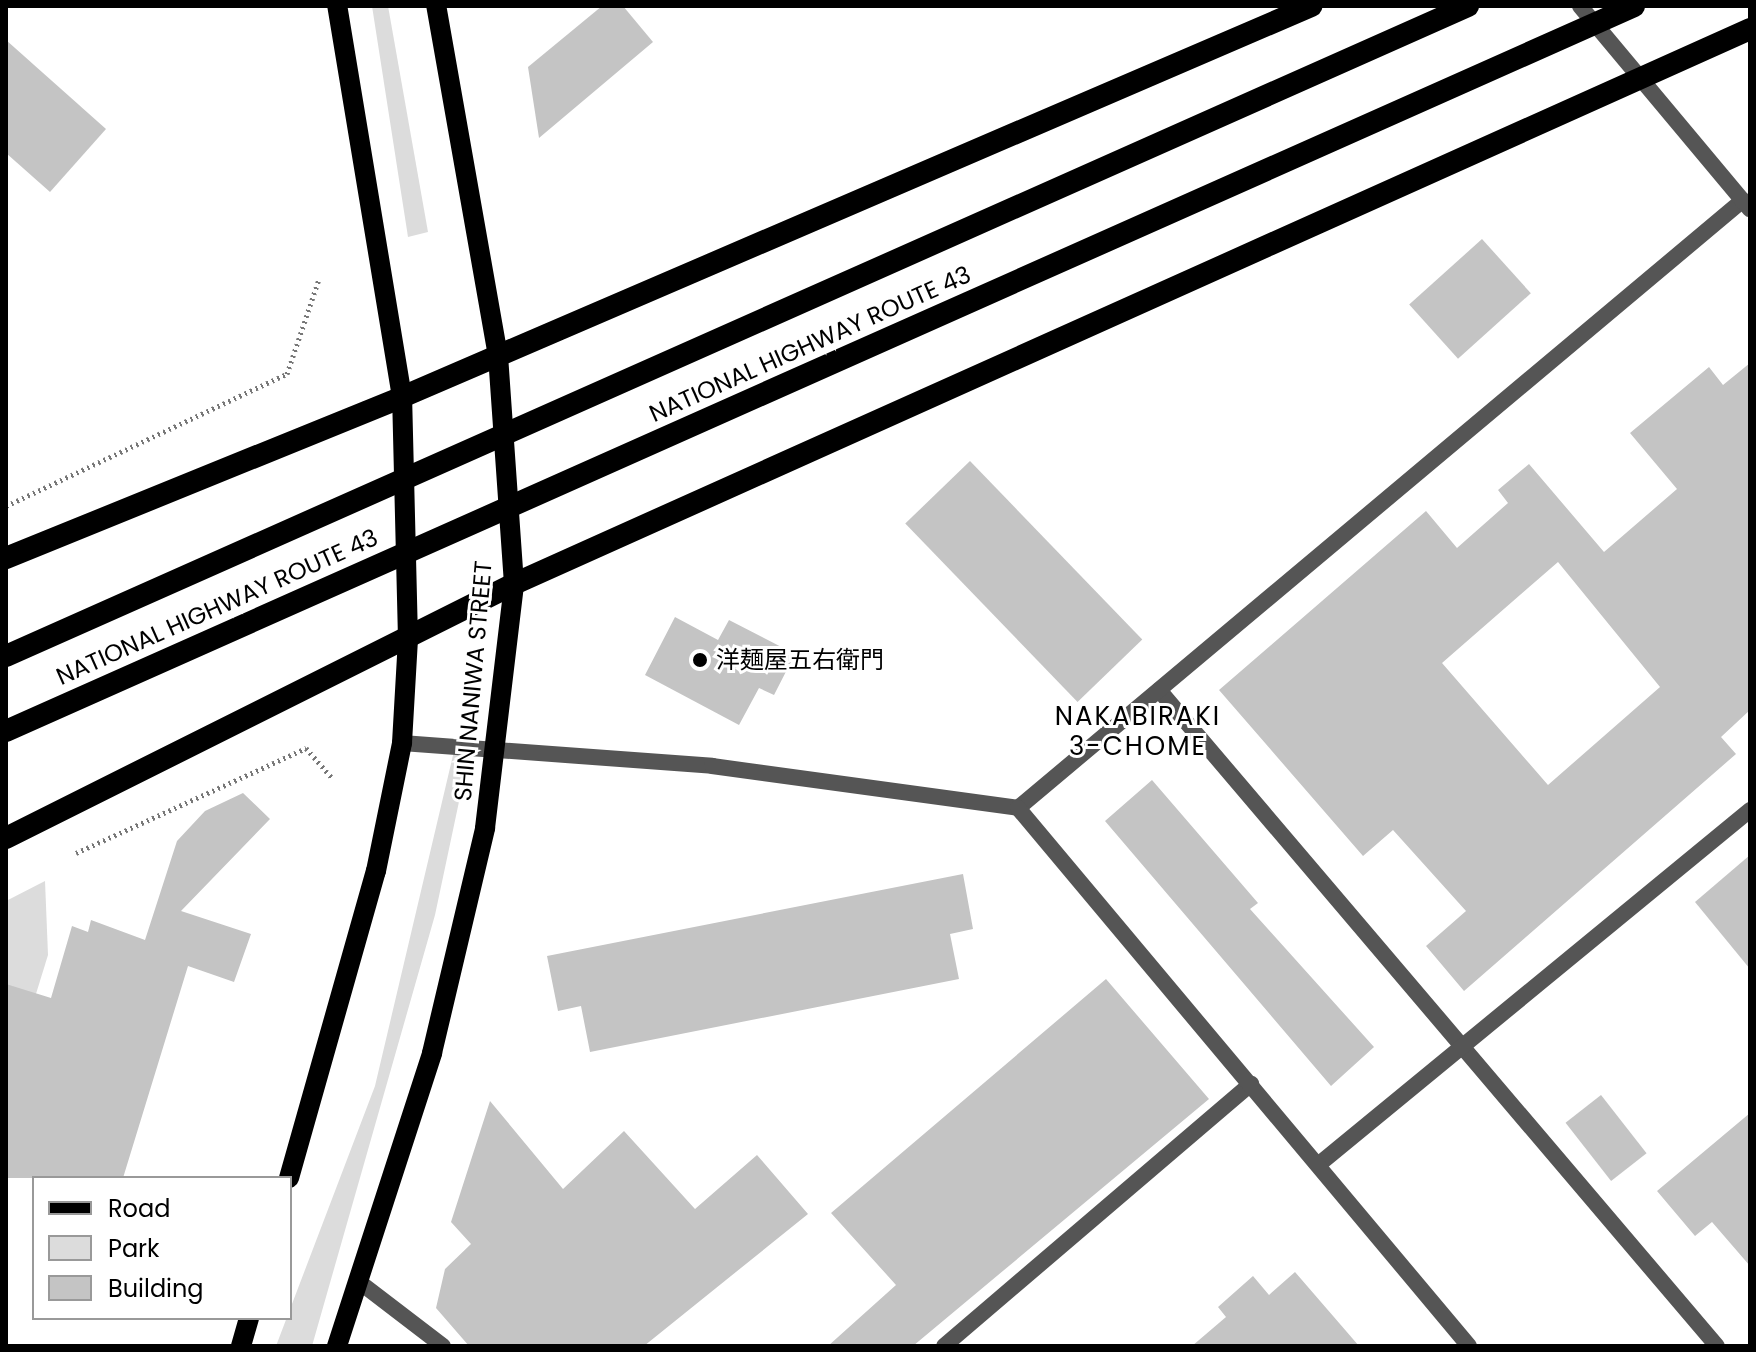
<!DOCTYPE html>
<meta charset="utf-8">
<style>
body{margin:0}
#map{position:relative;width:1756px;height:1352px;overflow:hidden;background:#fff;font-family:Poppins,"Noto Sans JP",sans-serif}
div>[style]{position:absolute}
.green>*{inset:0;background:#dcdcdc}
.building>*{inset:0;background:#c4c4c4;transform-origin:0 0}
.path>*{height:5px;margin-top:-2.5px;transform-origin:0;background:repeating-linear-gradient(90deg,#777 0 2px,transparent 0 6px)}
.service>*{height:16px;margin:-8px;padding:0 8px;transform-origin:8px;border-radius:8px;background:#555}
.minor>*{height:16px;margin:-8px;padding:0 8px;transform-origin:8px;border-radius:8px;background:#555}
.tertiary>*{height:16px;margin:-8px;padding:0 8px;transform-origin:8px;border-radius:8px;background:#555}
.primary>*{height:20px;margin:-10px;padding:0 10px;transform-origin:10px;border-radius:10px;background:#000}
.trunk>*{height:22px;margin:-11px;padding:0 11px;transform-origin:11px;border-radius:11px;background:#000}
.dots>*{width:22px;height:22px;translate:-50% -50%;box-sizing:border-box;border:4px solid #fff;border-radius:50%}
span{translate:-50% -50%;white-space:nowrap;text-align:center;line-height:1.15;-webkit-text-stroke:6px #fff;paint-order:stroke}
.street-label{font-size:24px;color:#000}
.poi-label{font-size:24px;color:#000}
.left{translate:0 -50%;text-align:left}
.neighbourhood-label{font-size:26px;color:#000;letter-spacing:2px}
.frame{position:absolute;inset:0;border:8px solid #000;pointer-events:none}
.legend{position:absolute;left:32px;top:1176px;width:260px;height:144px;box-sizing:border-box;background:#fff;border:2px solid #999;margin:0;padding:10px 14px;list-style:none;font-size:24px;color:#000}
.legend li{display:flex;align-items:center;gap:16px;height:40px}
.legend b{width:40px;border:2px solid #999}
</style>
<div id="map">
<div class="green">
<i style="clip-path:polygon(372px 6px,388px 6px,428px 232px,408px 237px)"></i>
<i style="clip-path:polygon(471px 745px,435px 915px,312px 1346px,276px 1346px,375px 1086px,454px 751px)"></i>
<i style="clip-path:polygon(45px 881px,48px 955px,6px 1091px,6px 901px)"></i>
</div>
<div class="building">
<i style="clip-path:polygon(602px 6px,623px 6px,653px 42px,539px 138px,528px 67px)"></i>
<i style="clip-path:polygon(6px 40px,106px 129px,50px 192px,6px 153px)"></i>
<i style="left:1482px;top:239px;width:73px;height:98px;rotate:48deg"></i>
<i style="clip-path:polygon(evenodd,1750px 363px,1750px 710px,1721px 737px,1736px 754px,1464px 991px,1426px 946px,1466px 911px,1393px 830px,1363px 856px,1219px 690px,1426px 511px,1457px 548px,1508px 503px,1498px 490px,1529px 464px,1604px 552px,1677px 489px,1630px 433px,1709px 367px,1723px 385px,1750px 363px,1558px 562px,1660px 687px,1548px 785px,1442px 663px,1558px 562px)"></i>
<i style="left:970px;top:461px;width:248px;height:90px;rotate:46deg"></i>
<i style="clip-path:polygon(675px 617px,718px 640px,729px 620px,795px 654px,774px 695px,759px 688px,739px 725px,645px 675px)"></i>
<i style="clip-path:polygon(1152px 780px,1258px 903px,1250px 909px,1374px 1047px,1331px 1086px,1105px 821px)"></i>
<i style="clip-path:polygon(243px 793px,270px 819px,181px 911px,251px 934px,234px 982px,188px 966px,123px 1178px,6px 1178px,6px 984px,51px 998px,72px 926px,88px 932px,91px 920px,145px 940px,177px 841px,205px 811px)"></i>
<i style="clip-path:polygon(1750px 855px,1750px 969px,1695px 902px)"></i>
<i style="clip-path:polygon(963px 874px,973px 929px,950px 934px,959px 979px,590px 1052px,581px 1006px,558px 1011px,547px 956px)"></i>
<i style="clip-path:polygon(1106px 979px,1209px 1099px,913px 1346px,828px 1346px,896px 1285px,831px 1213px)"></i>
<i style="left:1601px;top:1095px;width:74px;height:45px;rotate:52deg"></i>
<i style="clip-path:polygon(490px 1101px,563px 1189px,624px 1131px,695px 1209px,757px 1155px,808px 1214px,644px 1346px,469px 1346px,436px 1308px,445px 1269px,471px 1244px,451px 1222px)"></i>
<i style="clip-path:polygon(1750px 1113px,1750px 1266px,1712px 1222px,1695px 1236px,1657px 1191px)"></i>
<i style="clip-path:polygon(1295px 1272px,1359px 1346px,1192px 1346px,1226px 1317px,1218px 1307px,1253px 1276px,1269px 1295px)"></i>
</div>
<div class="path">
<i style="left:6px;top:506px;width:310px;rotate:-25.2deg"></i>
<i style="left:287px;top:374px;width:100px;rotate:-71.4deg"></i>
<i style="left:76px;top:853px;width:253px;rotate:-24.5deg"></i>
<i style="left:306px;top:748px;width:40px;rotate:49deg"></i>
</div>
<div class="service">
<i style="left:1159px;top:690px;width:861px;rotate:49.62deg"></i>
<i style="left:1018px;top:808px;width:946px;rotate:-39.98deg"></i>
<i style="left:1318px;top:1165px;width:559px;rotate:-39.41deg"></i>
<i style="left:358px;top:1281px;width:107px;rotate:37.4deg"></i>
<i style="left:944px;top:1346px;width:404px;rotate:-40.5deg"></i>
</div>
<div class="minor">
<i style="left:402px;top:743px;width:311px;rotate:4.2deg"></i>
<i style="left:712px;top:766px;width:309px;rotate:7.8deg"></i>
<i style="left:1018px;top:808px;width:702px;rotate:50.03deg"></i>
</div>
<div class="tertiary">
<i style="left:1580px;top:6px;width:265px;rotate:50.1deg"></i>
</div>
<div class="primary">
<i style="left:289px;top:1178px;width:319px;rotate:-74.2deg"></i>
<i style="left:376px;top:871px;width:131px;rotate:-78.5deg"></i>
<i style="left:402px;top:743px;width:104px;rotate:-86.7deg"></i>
<i style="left:408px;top:639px;width:242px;rotate:-91.4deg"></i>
<i style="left:402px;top:397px;width:396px;rotate:-99.4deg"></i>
<i style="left:241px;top:1346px;width:29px;rotate:-74deg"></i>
<i style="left:337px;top:1346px;width:308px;rotate:-72deg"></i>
<i style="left:432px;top:1053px;width:231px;rotate:-76.7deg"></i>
<i style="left:485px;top:828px;width:246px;rotate:-83.2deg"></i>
<i style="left:514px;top:584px;width:229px;rotate:-94deg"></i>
<i style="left:498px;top:356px;width:355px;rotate:-100deg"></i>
</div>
<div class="trunk">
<i style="left:6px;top:558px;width:427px;rotate:-22.1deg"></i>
<i style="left:402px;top:397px;width:990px;rotate:-23.27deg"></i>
<i style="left:6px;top:656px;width:1600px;rotate:-23.97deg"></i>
<i style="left:6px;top:731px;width:1782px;rotate:-24deg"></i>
<i style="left:6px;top:838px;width:568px;rotate:-26.57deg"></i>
<i style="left:514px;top:584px;width:1355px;rotate:-24.18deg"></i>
</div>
<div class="dots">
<i style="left:700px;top:660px;background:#000"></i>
</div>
<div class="street-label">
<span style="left:810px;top:344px;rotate:-24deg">NATIONAL HIGHWAY ROUTE 43</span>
<span style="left:217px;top:607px;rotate:-24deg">NATIONAL HIGHWAY ROUTE 43</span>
<span style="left:473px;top:681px;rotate:-85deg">SHIN NANIWA STREET</span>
</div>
<div class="poi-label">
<span class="left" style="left:716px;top:660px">洋麺屋五右衛門</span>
</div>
<div class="neighbourhood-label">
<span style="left:1138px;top:732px">NAKABIRAKI<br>3-CHOME</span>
</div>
<div class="frame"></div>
<ul class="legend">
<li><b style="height:10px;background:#000"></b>Road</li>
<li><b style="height:22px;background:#dcdcdc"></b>Park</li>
<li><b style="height:22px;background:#c4c4c4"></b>Building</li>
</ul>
</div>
